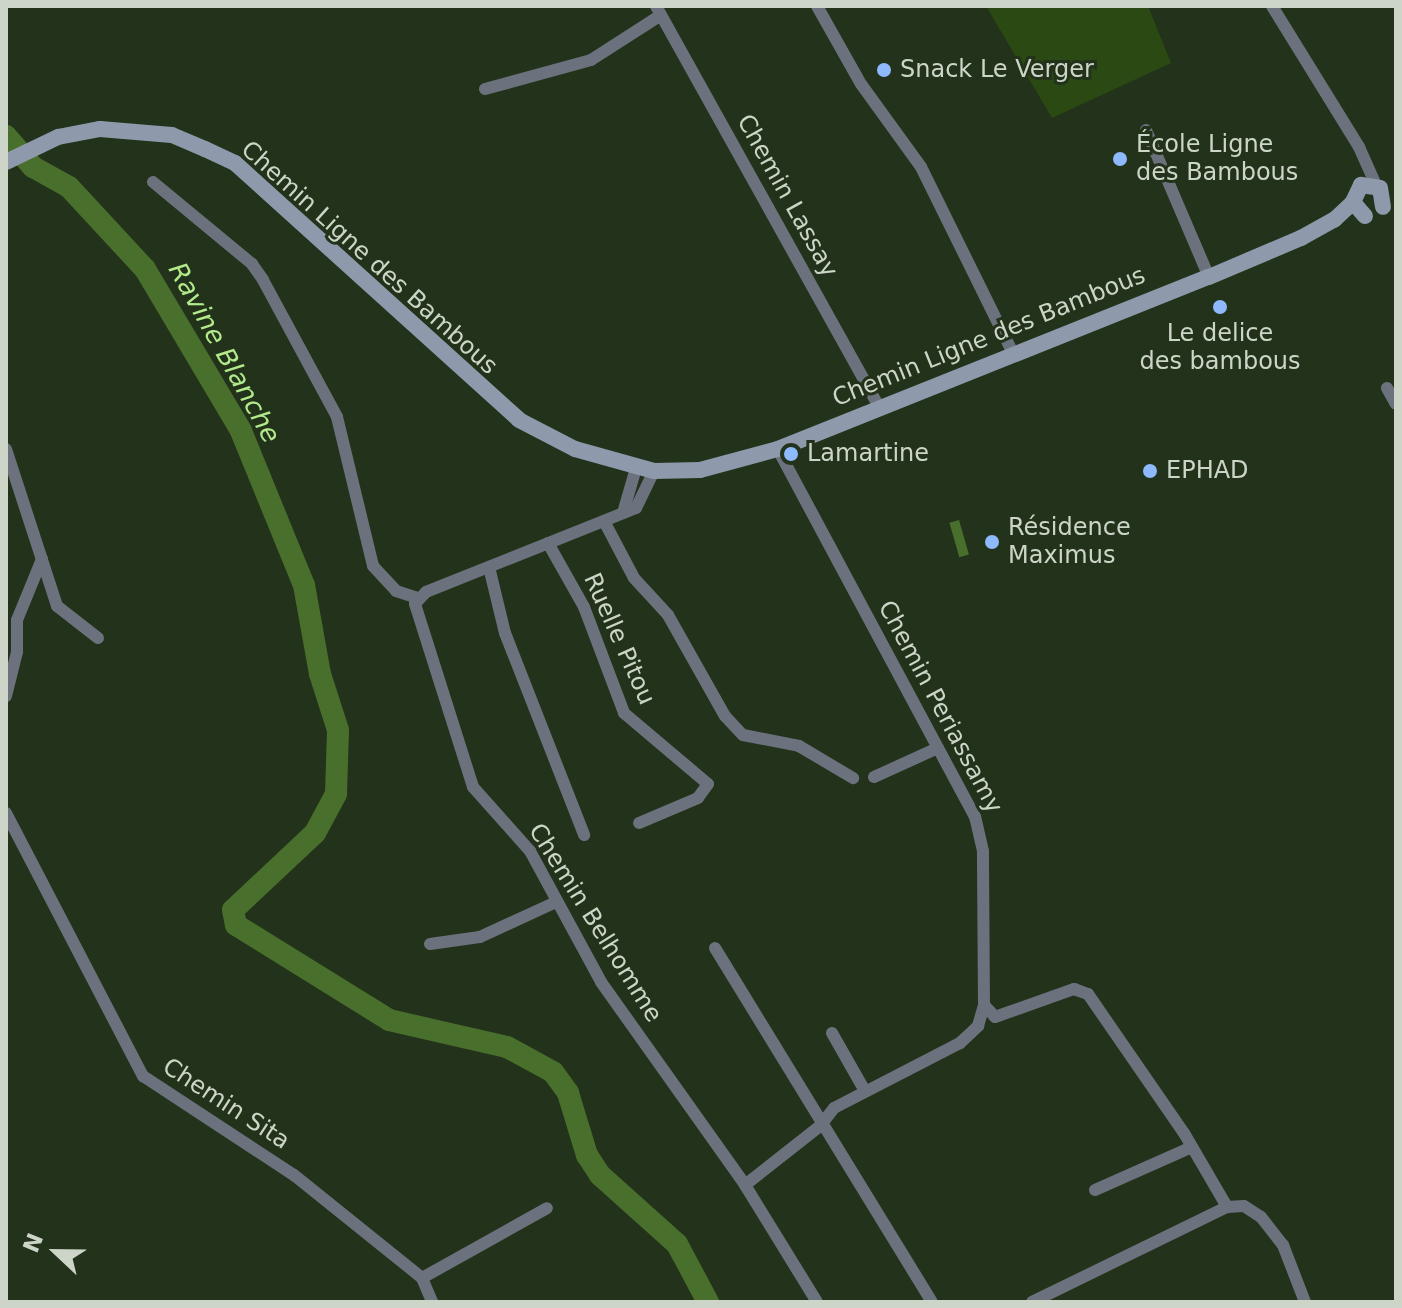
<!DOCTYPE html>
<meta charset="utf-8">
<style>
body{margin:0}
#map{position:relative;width:1402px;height:1308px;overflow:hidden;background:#23321a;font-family:"DejaVu Sans",sans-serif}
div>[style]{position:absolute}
.green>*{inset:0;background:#2b4912}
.water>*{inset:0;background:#496f2c;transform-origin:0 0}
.river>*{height:22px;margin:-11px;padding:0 11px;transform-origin:11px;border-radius:11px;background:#496f2c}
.minor>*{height:12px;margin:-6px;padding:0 6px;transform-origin:6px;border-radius:6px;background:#6b727e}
.secondary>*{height:16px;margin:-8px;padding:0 8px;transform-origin:8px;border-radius:8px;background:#8e9aac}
.dots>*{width:22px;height:22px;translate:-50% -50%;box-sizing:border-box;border:4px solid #23321a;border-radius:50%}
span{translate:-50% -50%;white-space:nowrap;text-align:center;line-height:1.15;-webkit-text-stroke:6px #23321a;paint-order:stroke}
.poi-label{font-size:24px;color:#ccd5c7}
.left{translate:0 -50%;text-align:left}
.street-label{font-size:24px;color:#ccd5c7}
.water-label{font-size:26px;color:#b2ea8c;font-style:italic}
.frame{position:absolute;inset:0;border:8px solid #ccd5c7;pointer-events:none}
.north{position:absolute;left:16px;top:1212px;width:80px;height:80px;-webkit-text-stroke:6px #23321a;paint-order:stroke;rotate:292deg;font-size:22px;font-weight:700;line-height:32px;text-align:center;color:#ccd5c7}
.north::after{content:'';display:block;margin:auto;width:28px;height:36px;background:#ccd5c7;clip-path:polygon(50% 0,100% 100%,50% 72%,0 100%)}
</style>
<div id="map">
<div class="green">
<i style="clip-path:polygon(986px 6px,1148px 6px,1171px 63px,1052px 118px)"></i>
</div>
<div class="water">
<i style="left:959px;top:520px;width:36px;height:10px;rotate:74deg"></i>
</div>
<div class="river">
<i style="left:6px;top:136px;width:41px;rotate:48.9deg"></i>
<i style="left:33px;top:167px;width:41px;rotate:29.1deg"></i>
<i style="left:69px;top:187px;width:112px;rotate:47.2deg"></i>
<i style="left:145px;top:269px;width:188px;rotate:59.3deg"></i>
<i style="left:241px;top:431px;width:166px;rotate:67.8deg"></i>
<i style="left:304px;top:585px;width:90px;rotate:79.8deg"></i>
<i style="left:320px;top:674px;width:59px;rotate:72.2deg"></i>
<i style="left:338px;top:730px;width:64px;rotate:91.8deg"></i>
<i style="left:336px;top:794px;width:44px;rotate:118.3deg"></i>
<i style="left:315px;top:833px;width:112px;rotate:136.8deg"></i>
<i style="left:233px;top:910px;width:15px;rotate:79deg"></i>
<i style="left:236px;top:925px;width:180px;rotate:31.8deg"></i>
<i style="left:389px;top:1020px;width:121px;rotate:12.9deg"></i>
<i style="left:507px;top:1047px;width:52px;rotate:28.5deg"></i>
<i style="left:553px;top:1072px;width:26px;rotate:54deg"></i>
<i style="left:568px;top:1093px;width:65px;rotate:73deg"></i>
<i style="left:587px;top:1155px;width:24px;rotate:57deg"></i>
<i style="left:600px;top:1175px;width:103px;rotate:41.9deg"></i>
<i style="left:677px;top:1244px;width:66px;rotate:61.9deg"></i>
</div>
<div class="minor">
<i style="left:656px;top:6px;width:459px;rotate:60.9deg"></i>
<i style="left:817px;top:6px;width:90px;rotate:60.6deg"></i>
<i style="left:861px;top:84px;width:102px;rotate:54.1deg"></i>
<i style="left:921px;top:167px;width:208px;rotate:63.7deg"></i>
<i style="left:1272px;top:6px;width:166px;rotate:58.3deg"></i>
<i style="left:1359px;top:147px;width:42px;rotate:65.9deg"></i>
<i style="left:485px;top:89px;width:110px;rotate:-15.3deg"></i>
<i style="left:591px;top:60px;width:83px;rotate:-32.7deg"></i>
<i style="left:1146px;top:130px;width:160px;rotate:66.8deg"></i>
<i style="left:153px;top:182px;width:129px;rotate:39.6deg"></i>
<i style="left:252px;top:264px;width:19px;rotate:55deg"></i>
<i style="left:263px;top:280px;width:156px;rotate:61.6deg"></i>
<i style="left:337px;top:417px;width:153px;rotate:76.4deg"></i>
<i style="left:373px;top:566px;width:34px;rotate:47deg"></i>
<i style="left:396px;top:591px;width:22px;rotate:18deg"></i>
<i style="left:1387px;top:388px;width:18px;rotate:61deg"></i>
<i style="left:6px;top:449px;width:165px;rotate:72deg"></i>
<i style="left:57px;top:606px;width:52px;rotate:38deg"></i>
<i style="left:654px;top:471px;width:41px;rotate:115.9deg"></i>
<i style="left:636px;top:508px;width:226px;rotate:158.2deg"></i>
<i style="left:426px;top:592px;width:16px;rotate:133deg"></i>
<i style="left:415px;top:604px;width:192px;rotate:72.4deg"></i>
<i style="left:473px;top:787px;width:86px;rotate:48.3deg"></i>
<i style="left:530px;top:851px;width:149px;rotate:61.5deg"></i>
<i style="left:601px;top:982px;width:249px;rotate:54.6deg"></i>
<i style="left:745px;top:1185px;width:137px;rotate:58.4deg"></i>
<i style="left:623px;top:513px;width:47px;rotate:-73.9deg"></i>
<i style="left:604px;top:521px;width:64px;rotate:62.2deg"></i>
<i style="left:634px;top:578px;width:50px;rotate:47.4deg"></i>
<i style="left:668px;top:615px;width:116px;rotate:60.6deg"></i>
<i style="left:725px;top:716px;width:26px;rotate:47deg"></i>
<i style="left:743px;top:735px;width:57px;rotate:11.1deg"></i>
<i style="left:799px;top:746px;width:63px;rotate:30.7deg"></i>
<i style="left:548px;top:543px;width:73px;rotate:60.6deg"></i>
<i style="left:584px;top:607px;width:113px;rotate:69.3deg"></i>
<i style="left:624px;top:713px;width:110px;rotate:40.2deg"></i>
<i style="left:708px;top:784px;width:17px;rotate:126deg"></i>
<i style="left:698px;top:798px;width:64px;rotate:157deg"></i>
<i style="left:489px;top:567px;width:68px;rotate:76.4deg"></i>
<i style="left:505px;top:633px;width:217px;rotate:68.6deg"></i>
<i style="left:6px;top:696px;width:45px;rotate:-76deg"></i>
<i style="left:17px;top:652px;width:32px;rotate:-90deg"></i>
<i style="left:17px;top:620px;width:66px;rotate:-67.7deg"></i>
<i style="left:874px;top:777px;width:70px;rotate:-24.4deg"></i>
<i style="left:6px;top:813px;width:297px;rotate:62.5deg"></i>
<i style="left:143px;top:1076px;width:181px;rotate:33.3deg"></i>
<i style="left:294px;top:1175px;width:164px;rotate:38.8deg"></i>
<i style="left:422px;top:1278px;width:26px;rotate:67deg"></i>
<i style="left:430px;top:944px;width:50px;rotate:-8deg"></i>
<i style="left:480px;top:937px;width:84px;rotate:-24.7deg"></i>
<i style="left:715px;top:948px;width:415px;rotate:58.5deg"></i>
<i style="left:984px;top:1005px;width:16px;rotate:47deg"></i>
<i style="left:995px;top:1017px;width:84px;rotate:-19.5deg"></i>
<i style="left:1074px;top:989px;width:15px;rotate:20deg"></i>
<i style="left:1088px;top:994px;width:169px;rotate:55.4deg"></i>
<i style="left:1184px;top:1133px;width:86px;rotate:59.8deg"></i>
<i style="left:1227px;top:1207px;width:17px;rotate:-3deg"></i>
<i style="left:1244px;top:1206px;width:20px;rotate:33deg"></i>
<i style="left:1261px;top:1217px;width:36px;rotate:52deg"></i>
<i style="left:1283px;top:1245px;width:61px;rotate:68.9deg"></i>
<i style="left:832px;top:1033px;width:67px;rotate:60.4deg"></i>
<i style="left:745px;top:1185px;width:95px;rotate:-38.2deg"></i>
<i style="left:820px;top:1126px;width:23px;rotate:-52deg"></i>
<i style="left:834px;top:1108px;width:142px;rotate:-27.3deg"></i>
<i style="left:960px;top:1043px;width:25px;rotate:-43deg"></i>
<i style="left:978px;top:1026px;width:22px;rotate:-74deg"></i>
<i style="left:984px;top:1005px;width:154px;rotate:-90.4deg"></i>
<i style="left:983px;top:851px;width:35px;rotate:-103deg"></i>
<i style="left:975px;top:817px;width:417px;rotate:-118.2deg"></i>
<i style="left:1095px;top:1190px;width:106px;rotate:-23.9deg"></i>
<i style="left:422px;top:1278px;width:143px;rotate:-29.2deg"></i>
<i style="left:1032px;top:1302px;width:217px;rotate:-26deg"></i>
</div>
<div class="secondary">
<i style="left:6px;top:162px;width:58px;rotate:-25.7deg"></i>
<i style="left:58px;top:137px;width:43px;rotate:-10.8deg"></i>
<i style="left:100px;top:129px;width:72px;rotate:4.8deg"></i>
<i style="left:172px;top:135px;width:36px;rotate:23deg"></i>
<i style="left:205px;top:149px;width:33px;rotate:25deg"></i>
<i style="left:235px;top:163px;width:383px;rotate:42.1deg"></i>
<i style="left:519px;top:420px;width:63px;rotate:27.4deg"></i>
<i style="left:575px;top:449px;width:82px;rotate:15.6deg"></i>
<i style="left:654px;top:471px;width:46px;rotate:-1.2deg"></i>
<i style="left:700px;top:470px;width:81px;rotate:-15.1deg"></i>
<i style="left:778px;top:449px;width:464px;rotate:-21.8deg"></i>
<i style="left:1209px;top:277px;width:100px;rotate:-23deg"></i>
<i style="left:1301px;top:238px;width:38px;rotate:-29deg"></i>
<i style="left:1334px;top:220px;width:26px;rotate:-43deg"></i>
<i style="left:1365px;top:216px;width:18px;rotate:-131deg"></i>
<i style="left:1353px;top:202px;width:19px;rotate:-65deg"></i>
<i style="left:1361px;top:185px;width:19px;rotate:9deg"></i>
<i style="left:1380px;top:188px;width:19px;rotate:81deg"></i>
</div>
<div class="dots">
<i style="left:884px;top:70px;background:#8eb9fd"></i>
<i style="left:1120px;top:159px;background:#8eb9fd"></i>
<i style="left:1220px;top:307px;background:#8eb9fd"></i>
<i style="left:791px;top:454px;background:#8eb9fd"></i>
<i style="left:1150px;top:471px;background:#8eb9fd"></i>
<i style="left:992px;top:542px;background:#8eb9fd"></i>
</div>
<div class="poi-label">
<span class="left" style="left:900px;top:70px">Snack Le Verger</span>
<span class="left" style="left:1136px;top:159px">École Ligne<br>des Bambous</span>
<span style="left:1220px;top:348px">Le delice<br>des bambous</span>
<span class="left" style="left:807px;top:454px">Lamartine</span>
<span class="left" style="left:1166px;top:471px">EPHAD</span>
<span class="left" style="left:1008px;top:542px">Résidence<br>Maximus</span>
</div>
<div class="street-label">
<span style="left:787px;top:196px;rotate:61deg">Chemin Lassay</span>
<span style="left:369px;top:258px;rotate:42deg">Chemin Ligne des Bambous</span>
<span style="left:989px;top:337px;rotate:-22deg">Chemin Ligne des Bambous</span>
<span style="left:619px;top:639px;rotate:66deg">Ruelle Pitou</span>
<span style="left:940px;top:707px;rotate:62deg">Chemin Periassamy</span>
<span style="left:595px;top:923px;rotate:58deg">Chemin Belhomme</span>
<span style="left:226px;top:1104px;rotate:33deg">Chemin Sita</span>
</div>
<div class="water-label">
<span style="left:224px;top:353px;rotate:61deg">Ravine Blanche</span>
</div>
<div class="frame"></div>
<div class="north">N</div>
</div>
